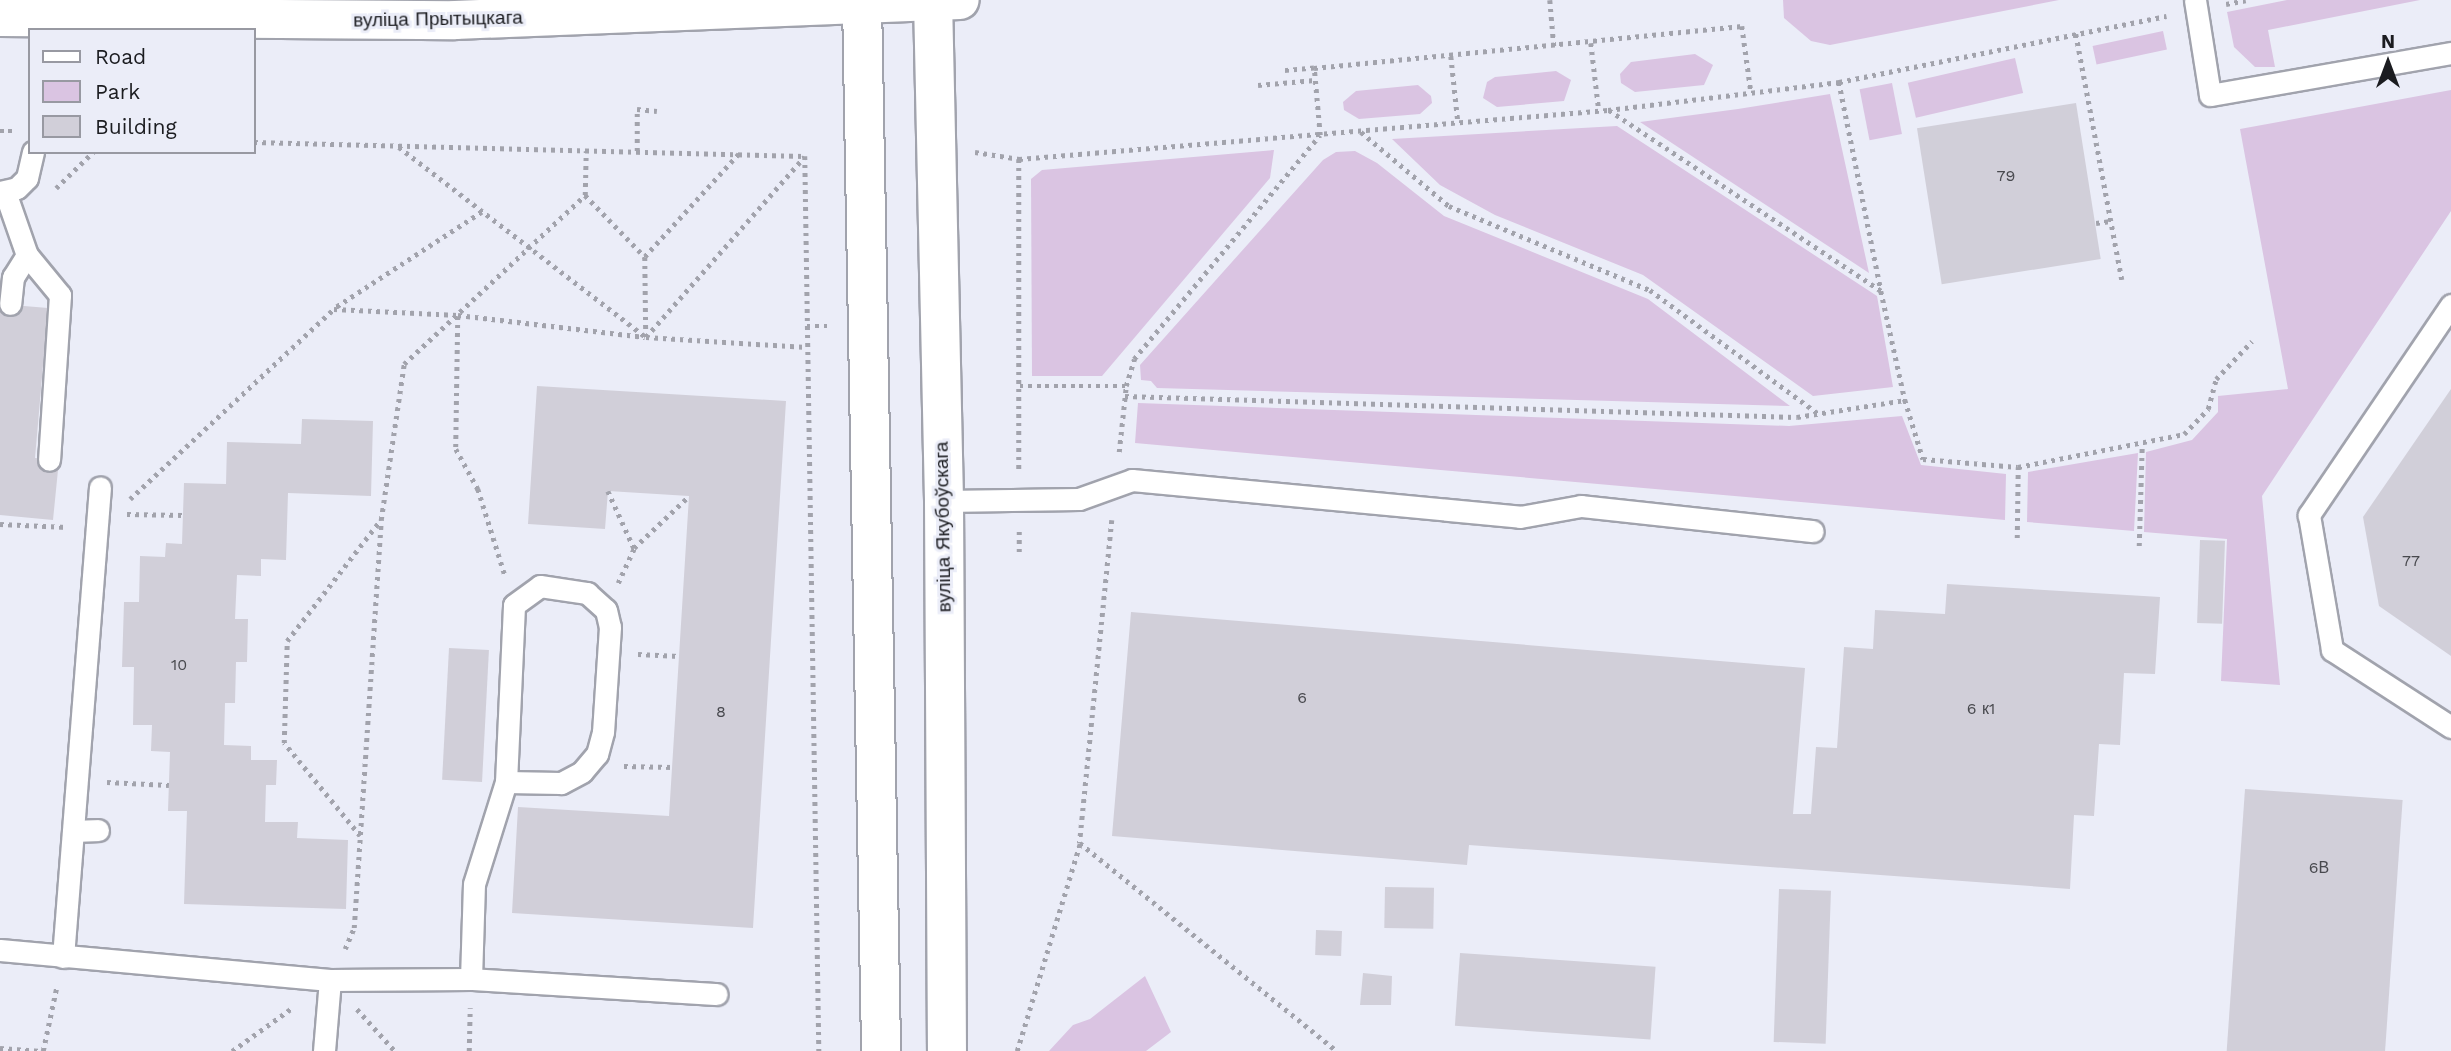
<!DOCTYPE html>
<meta charset="utf-8">
<style>
body{margin:0}
#map{position:relative;width:2451px;height:1051px;overflow:hidden;background:#ebedf8;font-family:"Work Sans",sans-serif}
div>[style]{position:absolute}
.green>*{inset:0;background:#dac4e2;transform-origin:0 0}
.building>*{inset:0;background:#d1cfd9;transform-origin:0 0}
.path>*{height:4.5px;margin-top:-2.25px;transform-origin:0;background:repeating-linear-gradient(90deg,#a2a3ac 0 3.5px,transparent 0 8.5px)}
.roads{filter:drop-shadow(2px 0 #a1a3ad) drop-shadow(-2px 0 #a1a3ad) drop-shadow(0 2px #a1a3ad) drop-shadow(0 -2px #a1a3ad)}
.lane>*{height:21px;margin:-10.5px;padding:0 10.5px;transform-origin:10.5px;border-radius:10.5px;background:#fff}
.secondary>*{height:38px;margin:-19px;padding:0 19px;transform-origin:19px;border-radius:19px;background:#fff}
.primary>*{height:38px;margin:-19px;padding:0 19px;transform-origin:19px;border-radius:19px;background:#fff}
span{translate:-50% -50%;white-space:nowrap;text-align:center;line-height:1.15;-webkit-text-stroke:6px #ebedf8;paint-order:stroke}
.number-label{font-size:16px;color:#48494e}
.number-label span{-webkit-text-stroke-width:0}
.street-label{font-size:19px;color:#1b1c20}
.legend{position:absolute;left:28px;top:28px;width:228px;height:126px;box-sizing:border-box;background:#ebedf8;border:2px solid #9899a2;margin:0;padding:9px 12px;list-style:none;font-size:21px;color:#1b1c20}
.legend li{display:flex;align-items:center;gap:14px;height:35px}
.legend b{width:35px;border:2px solid #9899a2}
.north{position:absolute;left:2353px;top:28px;width:70px;height:70px;-webkit-text-stroke:5px #ebedf8;paint-order:stroke;rotate:0deg;font-size:19px;font-weight:700;line-height:28px;text-align:center;color:#1b1c20}
.north::after{content:'';display:block;margin:auto;width:24px;height:32px;background:#1b1c20;clip-path:polygon(50% 0,100% 100%,50% 72%,0 100%)}
</style>
<div id="map">
<div class="green">
<i style="clip-path:polygon(1783px 0,2059px 0,1830px 45px,1811px 41px,1784px 18px)"></i>
<i style="clip-path:polygon(2287px 0,2420px 0,2268px 30px,2275px 67px,2255px 67px,2234px 47px,2227px 12px)"></i>
<i style="left:2163px;top:31px;width:19px;height:72px;rotate:78deg"></i>
<i style="clip-path:polygon(1695px 54px,1713px 65px,1704px 85px,1635px 92px,1621px 83px,1620px 74px,1631px 62px)"></i>
<i style="left:2015px;top:58px;width:36px;height:110px;rotate:77deg"></i>
<i style="clip-path:polygon(1556px 71px,1571px 80px,1564px 101px,1497px 107px,1483px 98px,1487px 82px,1495px 77px)"></i>
<i style="left:1892px;top:83px;width:52px;height:33px;rotate:79deg"></i>
<i style="clip-path:polygon(1418px 85px,1431px 96px,1432px 103px,1420px 114px,1359px 119px,1344px 110px,1343px 102px,1356px 91px)"></i>
<i style="clip-path:polygon(2451px 90px,2451px 211px,2262px 496px,2280px 685px,2221px 681px,2227px 539px,2144px 532px,2146px 452px,2192px 440px,2218px 412px,2218px 396px,2288px 389px,2240px 129px)"></i>
<i style="clip-path:polygon(1830px 94px,1869px 273px,1640px 122px,1738px 109px)"></i>
<i style="clip-path:polygon(1617px 126px,1877px 296px,1893px 387px,1813px 396px,1643px 275px,1495px 215px,1440px 185px,1392px 139px)"></i>
<i style="clip-path:polygon(1274px 150px,1270px 178px,1102px 376px,1032px 376px,1031px 179px,1042px 170px)"></i>
<i style="clip-path:polygon(1355px 151px,1377px 163px,1444px 216px,1648px 299px,1790px 406px,1157px 388px,1151px 381px,1141px 380px,1140px 365px,1323px 160px,1336px 152px)"></i>
<i style="clip-path:polygon(1138px 403px,1789px 426px,1902px 416px,1921px 465px,2006px 474px,2005px 520px,1135px 443px)"></i>
<i style="clip-path:polygon(2138px 453px,2134px 531px,2027px 522px,2028px 472px)"></i>
<i style="clip-path:polygon(1145px 976px,1171px 1032px,1146px 1051px,1049px 1051px,1073px 1025px,1090px 1019px)"></i>
</div>
<div class="building">
<i style="left:2076px;top:103px;width:158px;height:161px;rotate:81deg"></i>
<i style="clip-path:polygon(0 304px,48px 308px,35px 458px,59px 460px,53px 520px,0 515px)"></i>
<i style="clip-path:polygon(537px 386px,786px 401px,753px 928px,512px 913px,518px 807px,669px 816px,689px 496px,608px 491px,605px 529px,528px 524px)"></i>
<i style="clip-path:polygon(2451px 389px,2451px 656px,2379px 606px,2363px 517px)"></i>
<i style="clip-path:polygon(302px 419px,373px 421px,371px 496px,288px 493px,286px 560px,261px 559px,261px 576px,237px 575px,235px 619px,248px 619px,247px 662px,236px 662px,235px 703px,225px 703px,224px 745px,251px 746px,251px 760px,277px 760px,276px 785px,266px 785px,265px 822px,298px 822px,297px 838px,348px 840px,346px 909px,184px 904px,187px 811px,168px 811px,170px 752px,151px 751px,152px 725px,133px 725px,134px 667px,122px 667px,124px 602px,139px 602px,140px 556px,165px 557px,166px 543px,182px 544px,184px 483px,226px 484px,227px 442px,301px 444px)"></i>
<i style="left:2200px;top:540px;width:25px;height:83px;rotate:2deg"></i>
<i style="clip-path:polygon(1947px 584px,2160px 597px,2155px 674px,2124px 673px,2120px 745px,2099px 744px,2094px 816px,2074px 815px,2070px 889px,1469px 845px,1467px 865px,1112px 836px,1131px 612px,1805px 668px,1793px 814px,1811px 814px,1816px 747px,1837px 748px,1844px 647px,1873px 649px,1875px 610px,1945px 614px)"></i>
<i style="left:449px;top:648px;width:40px;height:132px;rotate:3deg"></i>
<i style="left:2245px;top:789px;width:158px;height:263px;rotate:4deg"></i>
<i style="left:1385px;top:887px;width:49px;height:41px;rotate:1deg"></i>
<i style="left:1779px;top:889px;width:52px;height:153px;rotate:2deg"></i>
<i style="left:1316px;top:930px;width:26px;height:25px;rotate:2deg"></i>
<i style="left:1460px;top:953px;width:196px;height:73px;rotate:4deg"></i>
<i style="clip-path:polygon(1363px 973px,1392px 976px,1391px 1005px,1360px 1005px)"></i>
</div>
<div class="path">
<i style="left:1550px;top:0;width:47px;rotate:85.1deg"></i>
<i style="left:2226px;top:4px;width:20px;rotate:-11deg"></i>
<i style="left:2076px;top:34px;width:250px;rotate:79.4deg"></i>
<i style="left:1591px;top:43px;width:68px;rotate:83.3deg"></i>
<i style="left:1451px;top:56px;width:66px;rotate:83.9deg"></i>
<i style="left:1314px;top:68px;width:430px;rotate:-5.6deg"></i>
<i style="left:1742px;top:26px;width:67px;rotate:82.2deg"></i>
<i style="left:1839px;top:82px;width:212px;rotate:78.6deg"></i>
<i style="left:1258px;top:85px;width:57px;rotate:-5deg"></i>
<i style="left:1609px;top:110px;width:327px;rotate:33.6deg"></i>
<i style="left:1881px;top:291px;width:112px;rotate:77.6deg"></i>
<i style="left:0;top:131px;width:13px"></i>
<i style="left:1361px;top:132px;width:115px;rotate:40.1deg"></i>
<i style="left:1449px;top:206px;width:218px;rotate:22.7deg"></i>
<i style="left:1650px;top:290px;width:210px;rotate:36.3deg"></i>
<i style="left:254px;top:142px;width:550px;rotate:1.46deg"></i>
<i style="left:399px;top:147px;width:312px;rotate:37.6deg"></i>
<i style="left:646px;top:337px;width:240px;rotate:-48.7deg"></i>
<i style="left:637px;top:151px;width:42px;rotate:-90deg"></i>
<i style="left:637px;top:109px;width:20px;rotate:6deg"></i>
<i style="left:975px;top:152px;width:45px;rotate:9deg"></i>
<i style="left:1019px;top:159px;width:591px;rotate:-4.76deg"></i>
<i style="left:1608px;top:110px;width:233px;rotate:-6.9deg"></i>
<i style="left:1839px;top:82px;width:334px;rotate:-11.4deg"></i>
<i style="left:739px;top:154px;width:139px;rotate:132.4deg"></i>
<i style="left:645px;top:257px;width:80px;rotate:89.3deg"></i>
<i style="left:646px;top:337px;width:161px;rotate:3.6deg"></i>
<i style="left:805px;top:156px;width:895px;rotate:89.1deg"></i>
<i style="left:1019px;top:159px;width:311px;rotate:90deg"></i>
<i style="left:56px;top:188px;width:52px;rotate:-44.2deg"></i>
<i style="left:585px;top:195px;width:86px;rotate:45.9deg"></i>
<i style="left:482px;top:212px;width:177px;rotate:146.8deg"></i>
<i style="left:334px;top:309px;width:124px;rotate:2.8deg"></i>
<i style="left:458px;top:315px;width:188px;rotate:6.7deg"></i>
<i style="left:2096px;top:223px;width:15px;rotate:-8deg"></i>
<i style="left:458px;top:316px;width:133px;rotate:90.9deg"></i>
<i style="left:456px;top:449px;width:46px;rotate:61.2deg"></i>
<i style="left:478px;top:489px;width:90px;rotate:72.6deg"></i>
<i style="left:807px;top:326px;width:24px"></i>
<i style="left:1020px;top:386px;width:106px"></i>
<i style="left:1125px;top:396px;width:672px;rotate:1.79deg"></i>
<i style="left:1797px;top:417px;width:109px;rotate:-8.9deg"></i>
<i style="left:1905px;top:400px;width:62px;rotate:73deg"></i>
<i style="left:1923px;top:459px;width:95px;rotate:4.8deg"></i>
<i style="left:2018px;top:467px;width:169px;rotate:-11.2deg"></i>
<i style="left:2184px;top:434px;width:35px;rotate:-46deg"></i>
<i style="left:2208px;top:409px;width:31px;rotate:-75deg"></i>
<i style="left:2216px;top:379px;width:52px;rotate:-46.5deg"></i>
<i style="left:1119px;top:452px;width:66px;rotate:-83.9deg"></i>
<i style="left:1126px;top:386px;width:28px;rotate:-73deg"></i>
<i style="left:1134px;top:359px;width:291px;rotate:-50.3deg"></i>
<i style="left:1320px;top:135px;width:67px;rotate:-95.1deg"></i>
<i style="left:1314px;top:68px;width:33px;rotate:175deg"></i>
<i style="left:608px;top:491px;width:63px;rotate:65.5deg"></i>
<i style="left:130px;top:499px;width:279px;rotate:-43deg"></i>
<i style="left:127px;top:514px;width:56px;rotate:1deg"></i>
<i style="left:1112px;top:520px;width:325px;rotate:95.7deg"></i>
<i style="left:1080px;top:843px;width:331px;rotate:39deg"></i>
<i style="left:0;top:524px;width:67px;rotate:2.6deg"></i>
<i style="left:2017px;top:538px;width:71px;rotate:-89.2deg"></i>
<i style="left:2139px;top:546px;width:102px;rotate:-88.3deg"></i>
<i style="left:1019px;top:552px;width:21px;rotate:-90deg"></i>
<i style="left:618px;top:583px;width:38px;rotate:-65deg"></i>
<i style="left:634px;top:548px;width:76px;rotate:-43.4deg"></i>
<i style="left:638px;top:654px;width:41px;rotate:2.8deg"></i>
<i style="left:624px;top:766px;width:48px;rotate:1.2deg"></i>
<i style="left:107px;top:782px;width:62px;rotate:2.8deg"></i>
<i style="left:360px;top:836px;width:120px;rotate:-129.3deg"></i>
<i style="left:284px;top:743px;width:102px;rotate:-88.3deg"></i>
<i style="left:287px;top:641px;width:150px;rotate:-52.3deg"></i>
<i style="left:345px;top:949px;width:23px;rotate:-67deg"></i>
<i style="left:354px;top:928px;width:409px;rotate:-86.2deg"></i>
<i style="left:381px;top:520px;width:158px;rotate:-81.6deg"></i>
<i style="left:404px;top:364px;width:248px;rotate:-43deg"></i>
<i style="left:585px;top:195px;width:44px;rotate:-88.7deg"></i>
<i style="left:357px;top:1009px;width:57px;rotate:47.9deg"></i>
<i style="left:0;top:1048px;width:42px;rotate:4.1deg"></i>
<i style="left:43px;top:1051px;width:67px;rotate:-78deg"></i>
<i style="left:232px;top:1051px;width:74px;rotate:-35.6deg"></i>
<i style="left:469px;top:1051px;width:43px;rotate:-88.7deg"></i>
<i style="left:1017px;top:1051px;width:217px;rotate:-73.1deg"></i>
</div>
<div class="roads">
<div class="lane">
<i style="left:2195px;top:0;width:96px;rotate:81deg"></i>
<i style="left:2210px;top:95px;width:245px;rotate:-9.9deg"></i>
<i style="left:0;top:192px;width:17px;rotate:-13deg"></i>
<i style="left:17px;top:188px;width:14px;rotate:-45deg"></i>
<i style="left:27px;top:178px;width:27px;rotate:-77deg"></i>
<i style="left:5px;top:192px;width:67px;rotate:70.8deg"></i>
<i style="left:27px;top:255px;width:26px;rotate:122deg"></i>
<i style="left:13px;top:277px;width:27px;rotate:96deg"></i>
<i style="left:27px;top:255px;width:52px;rotate:50.5deg"></i>
<i style="left:60px;top:295px;width:165px;rotate:93.8deg"></i>
<i style="left:2451px;top:305px;width:254px;rotate:124.1deg"></i>
<i style="left:2309px;top:515px;width:137px;rotate:80.3deg"></i>
<i style="left:2332px;top:650px;width:142px;rotate:32.9deg"></i>
<i style="left:944px;top:501px;width:135px;rotate:-0.8deg"></i>
<i style="left:1079px;top:499px;width:56px;rotate:-19.7deg"></i>
<i style="left:1132px;top:480px;width:390px;rotate:5.4deg"></i>
<i style="left:1520px;top:517px;width:62px;rotate:-10.2deg"></i>
<i style="left:1581px;top:506px;width:233px;rotate:6.2deg"></i>
<i style="left:75px;top:831px;width:23px;rotate:-2deg"></i>
<i style="left:0;top:950px;width:331px;rotate:5.2deg"></i>
<i style="left:330px;top:980px;width:141px;rotate:-0.4deg"></i>
<i style="left:471px;top:979px;width:246px;rotate:3.5deg"></i>
<i style="left:63px;top:957px;width:471px;rotate:-85.5deg"></i>
<i style="left:471px;top:979px;width:95px;rotate:-88.2deg"></i>
<i style="left:474px;top:884px;width:107px;rotate:-72.6deg"></i>
<i style="left:506px;top:782px;width:177px;rotate:-87.4deg"></i>
<i style="left:514px;top:605px;width:32px;rotate:-36deg"></i>
<i style="left:540px;top:586px;width:48px;rotate:8.5deg"></i>
<i style="left:587px;top:593px;width:25px;rotate:42deg"></i>
<i style="left:606px;top:610px;width:17px;rotate:77deg"></i>
<i style="left:610px;top:627px;width:105px;rotate:93.8deg"></i>
<i style="left:603px;top:732px;width:23px;rotate:105deg"></i>
<i style="left:597px;top:754px;width:23px;rotate:130deg"></i>
<i style="left:582px;top:772px;width:24px;rotate:152deg"></i>
<i style="left:561px;top:783px;width:55px;rotate:-179deg"></i>
<i style="left:324px;top:1051px;width:71px;rotate:-85.2deg"></i>
</div>
<div class="secondary">
<i style="left:862px;top:0;width:1051px;rotate:88.96deg"></i>
<i style="left:933px;top:0;width:501px;rotate:88.74deg"></i>
<i style="left:944px;top:501px;width:550px;rotate:89.69deg"></i>
</div>
<div class="primary">
<i style="left:0;top:17px;width:455px;rotate:0.4deg"></i>
<i style="left:455px;top:20px;width:505px;rotate:-2.27deg"></i>
</div>
</div>
<div class="number-label">
<span style="left:2006px;top:176px">79</span>
<span style="left:2411px;top:561px">77</span>
<span style="left:179px;top:665px">10</span>
<span style="left:1302px;top:698px">6</span>
<span style="left:1981px;top:709px">6 к1</span>
<span style="left:721px;top:712px">8</span>
<span style="left:2319px;top:868px">6В</span>
</div>
<div class="street-label">
<span style="left:438px;top:19px;rotate:-1deg">вуліца Прытыцкага</span>
<span style="left:943px;top:527px;rotate:-91deg">вуліца Якубоўскага</span>
</div>
<ul class="legend">
<li><b style="height:9px;background:#fff"></b>Road</li>
<li><b style="height:19px;background:#dac4e2"></b>Park</li>
<li><b style="height:19px;background:#d1cfd9"></b>Building</li>
</ul>
<div class="north">N</div>
</div>
